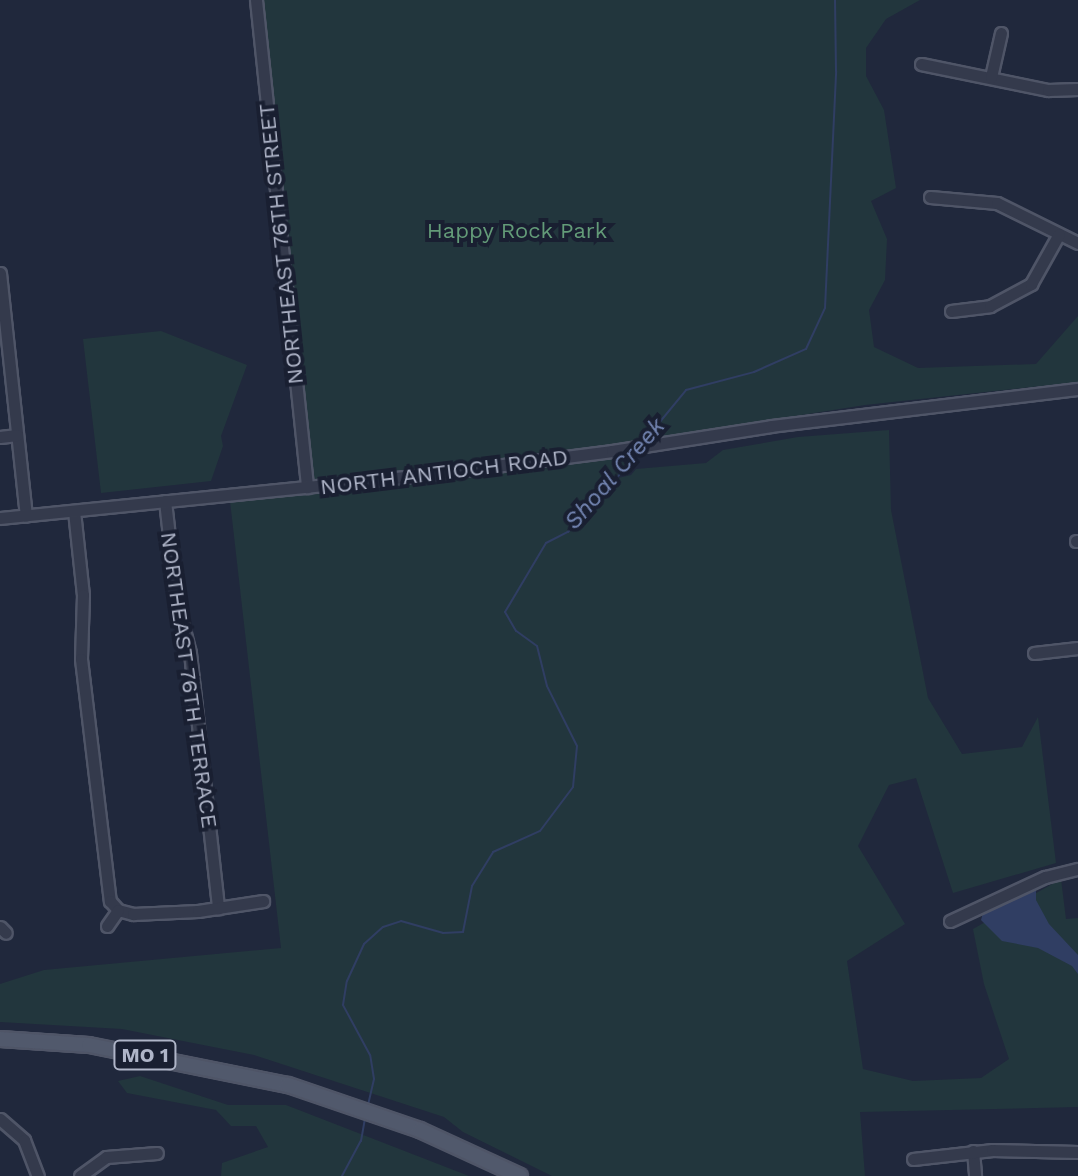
<!DOCTYPE html>
<style>
body{margin:0}
#map{position:relative;width:1078px;height:1176px;overflow:hidden;background:#20283c;font-family:"Work Sans",sans-serif}
div>[style]{position:absolute}
.green>*{inset:0;background:#22363d}
.water>*{inset:0;background:#303e63}
.stream>*{height:2px;margin:-1px;padding:0 1px;transform-origin:1px;border-radius:1px;background:#303e63}
.roads{filter:drop-shadow(2px 0 #4f5567) drop-shadow(-2px 0 #4f5567) drop-shadow(0 2px #4f5567) drop-shadow(0 -2px #4f5567)}
.minor>*{height:11px;margin:-5.5px;padding:0 5.5px;transform-origin:5.5px;border-radius:5.5px;background:#343a4c}
.major>*{height:14px;margin:-7px;padding:0 7px;transform-origin:7px;border-radius:7px;background:#51596c}
span{translate:-50% -50%;white-space:nowrap;text-align:center;line-height:1.15;-webkit-text-stroke:8px #191f31;paint-order:stroke}
.shield-label span{padding:2px 6px;background:#191f31;border:2px solid;border-radius:6px;-webkit-text-stroke-width:0}
.shield-label{font-size:20px;color:#afb5c8;font-weight:700}
.park-label{font-size:22px;color:#639b78}
.street-label{font-size:22px;color:#afb5c8}
.water-label{font-size:24px;color:#7486b3;font-style:italic}
</style>
<div id="map">
<div class="green">
<i style="clip-path:polygon(258px 0,920px 0,886px 19px,866px 48px,866px 76px,884px 110px,896px 188px,871px 201px,887px 239px,885px 280px,869px 310px,874px 347px,918px 368px,1036px 364px,1078px 316px,1078px 382px,865px 405px,648px 439px,618px 478px,631px 475px,636px 469px,706px 463px,723px 450px,798px 437px,889px 430px,891px 510px,928px 698px,962px 754px,1022px 747px,1038px 717px,1056px 863px,953px 893px,916px 778px,889px 785px,858px 846px,905px 924px,847px 961px,863px 1069px,913px 1081px,981px 1078px,1009px 1059px,984px 984px,973px 929px,1061px 879px,1066px 919px,1078px 918px,1078px 1107px,860px 1112px,865px 1176px,552px 1176px,463px 1132px,444px 1117px,254px 1055px,122px 1029px,0 1022px,0 984px,44px 970px,281px 948px,230px 501px,313px 493px)"></i>
<i style="clip-path:polygon(161px 331px,247px 365px,221px 436px,223px 446px,211px 481px,101px 493px,83px 339px)"></i>
<i style="clip-path:polygon(140px 1076px,228px 1105px,286px 1105px,469px 1176px,221px 1176px,222px 1163px,268px 1147px,256px 1126px,231px 1126px,216px 1110px,127px 1093px,118px 1081px)"></i>
</div>
<div class="water">
<i style="clip-path:polygon(1036px 889px,1036px 900px,1049px 924px,1078px 955px,1078px 974px,1072px 966px,1038px 948px,1002px 941px,981px 920px,983px 913px)"></i>
</div>
<div class="stream">
<i style="left:645px;top:440px;width:65px;rotate:-50.6deg"></i>
<i style="left:686px;top:390px;width:70px;rotate:-14.8deg"></i>
<i style="left:754px;top:372px;width:57px;rotate:-23.9deg"></i>
<i style="left:806px;top:349px;width:45px;rotate:-65.1deg"></i>
<i style="left:825px;top:308px;width:237px;rotate:-87.3deg"></i>
<i style="left:836px;top:71px;width:71px;rotate:-90.8deg"></i>
<i style="left:368px;top:1105px;width:27px;rotate:-77deg"></i>
<i style="left:374px;top:1079px;width:24px;rotate:-99deg"></i>
<i style="left:370px;top:1055px;width:57px;rotate:-118.4deg"></i>
<i style="left:343px;top:1005px;width:24px;rotate:-81deg"></i>
<i style="left:347px;top:981px;width:41px;rotate:-65.3deg"></i>
<i style="left:364px;top:944px;width:25px;rotate:-42deg"></i>
<i style="left:383px;top:927px;width:19px;rotate:-18deg"></i>
<i style="left:401px;top:921px;width:44px;rotate:15.9deg"></i>
<i style="left:443px;top:933px;width:20px;rotate:-3deg"></i>
<i style="left:463px;top:932px;width:47px;rotate:-78.9deg"></i>
<i style="left:472px;top:886px;width:40px;rotate:-58deg"></i>
<i style="left:493px;top:852px;width:51px;rotate:-24.1deg"></i>
<i style="left:540px;top:831px;width:55px;rotate:-53.1deg"></i>
<i style="left:573px;top:787px;width:41px;rotate:-84.4deg"></i>
<i style="left:577px;top:746px;width:67px;rotate:-116.6deg"></i>
<i style="left:547px;top:686px;width:41px;rotate:-104deg"></i>
<i style="left:537px;top:646px;width:26px;rotate:-144deg"></i>
<i style="left:516px;top:631px;width:22px;rotate:-120deg"></i>
<i style="left:505px;top:612px;width:80px;rotate:-59.3deg"></i>
<i style="left:546px;top:543px;width:25px;rotate:-27deg"></i>
<i style="left:568px;top:532px;width:63px;rotate:-46.9deg"></i>
<i style="left:611px;top:486px;width:42px;rotate:-53.7deg"></i>
<i style="left:342px;top:1176px;width:40px;rotate:-62deg"></i>
<i style="left:361px;top:1141px;width:22px;rotate:-80deg"></i>
</div>
<div class="roads">
<div class="minor">
<i style="left:256px;top:0;width:490px;rotate:84deg"></i>
<i style="left:921px;top:64px;width:130px;rotate:11.6deg"></i>
<i style="left:1048px;top:90px;width:30px;rotate:-2deg"></i>
<i style="left:991px;top:77px;width:45px;rotate:-77.2deg"></i>
<i style="left:930px;top:197px;width:67px;rotate:5.1deg"></i>
<i style="left:997px;top:203px;width:90px;rotate:26.3deg"></i>
<i style="left:0;top:273px;width:244px;rotate:83.9deg"></i>
<i style="left:951px;top:311px;width:39px;rotate:-7deg"></i>
<i style="left:990px;top:306px;width:47px;rotate:-28.2deg"></i>
<i style="left:1031px;top:284px;width:57px;rotate:-60.8deg"></i>
<i style="left:0;top:437px;width:17px;rotate:-7deg"></i>
<i style="left:165px;top:501px;width:98px;rotate:83.5deg"></i>
<i style="left:176px;top:598px;width:57px;rotate:75.7deg"></i>
<i style="left:190px;top:653px;width:257px;rotate:83.7deg"></i>
<i style="left:74px;top:511px;width:84px;rotate:83.9deg"></i>
<i style="left:83px;top:595px;width:64px;rotate:91.8deg"></i>
<i style="left:81px;top:659px;width:244px;rotate:83.2deg"></i>
<i style="left:110px;top:901px;width:12px;rotate:48deg"></i>
<i style="left:118px;top:910px;width:16px;rotate:15deg"></i>
<i style="left:133px;top:914px;width:65px;rotate:-2.6deg"></i>
<i style="left:198px;top:911px;width:66px;rotate:-8.7deg"></i>
<i style="left:0;top:518px;width:419px;rotate:-5.8deg"></i>
<i style="left:417px;top:476px;width:197px;rotate:-7.3deg"></i>
<i style="left:612px;top:451px;width:161px;rotate:-8.9deg"></i>
<i style="left:771px;top:426px;width:309px;rotate:-6.9deg"></i>
<i style="left:1076px;top:541px;width:2px"></i>
<i style="left:1034px;top:653px;width:44px;rotate:-6.5deg"></i>
<i style="left:950px;top:921px;width:105px;rotate:-24.9deg"></i>
<i style="left:1045px;top:877px;width:34px;rotate:-14deg"></i>
<i style="left:107px;top:926px;width:19px;rotate:-55deg"></i>
<i style="left:0;top:927px;width:8px;rotate:45deg"></i>
<i style="left:0;top:1119px;width:32px;rotate:41deg"></i>
<i style="left:24px;top:1140px;width:39px;rotate:69deg"></i>
<i style="left:973px;top:1151px;width:25px;rotate:85deg"></i>
<i style="left:913px;top:1159px;width:80px;rotate:-6.5deg"></i>
<i style="left:992px;top:1150px;width:86px;rotate:1.3deg"></i>
<i style="left:80px;top:1176px;width:32px;rotate:-36deg"></i>
<i style="left:106px;top:1157px;width:51px;rotate:-4.5deg"></i>
</div>
<div class="major">
<i style="left:0;top:1039px;width:89px;rotate:3.9deg"></i>
<i style="left:89px;top:1045px;width:203px;rotate:11.4deg"></i>
<i style="left:288px;top:1085px;width:139px;rotate:18.8deg"></i>
<i style="left:420px;top:1130px;width:110px;rotate:24.7deg"></i>
</div>
</div>
<div class="shield-label">
<span style="left:145px;top:1055px">MO 1</span>
</div>
<div class="park-label">
<span style="left:517px;top:231px">Happy Rock Park</span>
</div>
<div class="street-label">
<span style="left:281px;top:244px;rotate:-96deg">NORTHEAST 76TH STREET</span>
<span style="left:444px;top:472px;rotate:-7deg">NORTH ANTIOCH ROAD</span>
<span style="left:189px;top:680px;rotate:82deg">NORTHEAST 76TH TERRACE</span>
</div>
<div class="water-label">
<span style="left:615px;top:474px;rotate:-49deg">Shoal Creek</span>
</div>
</div>
